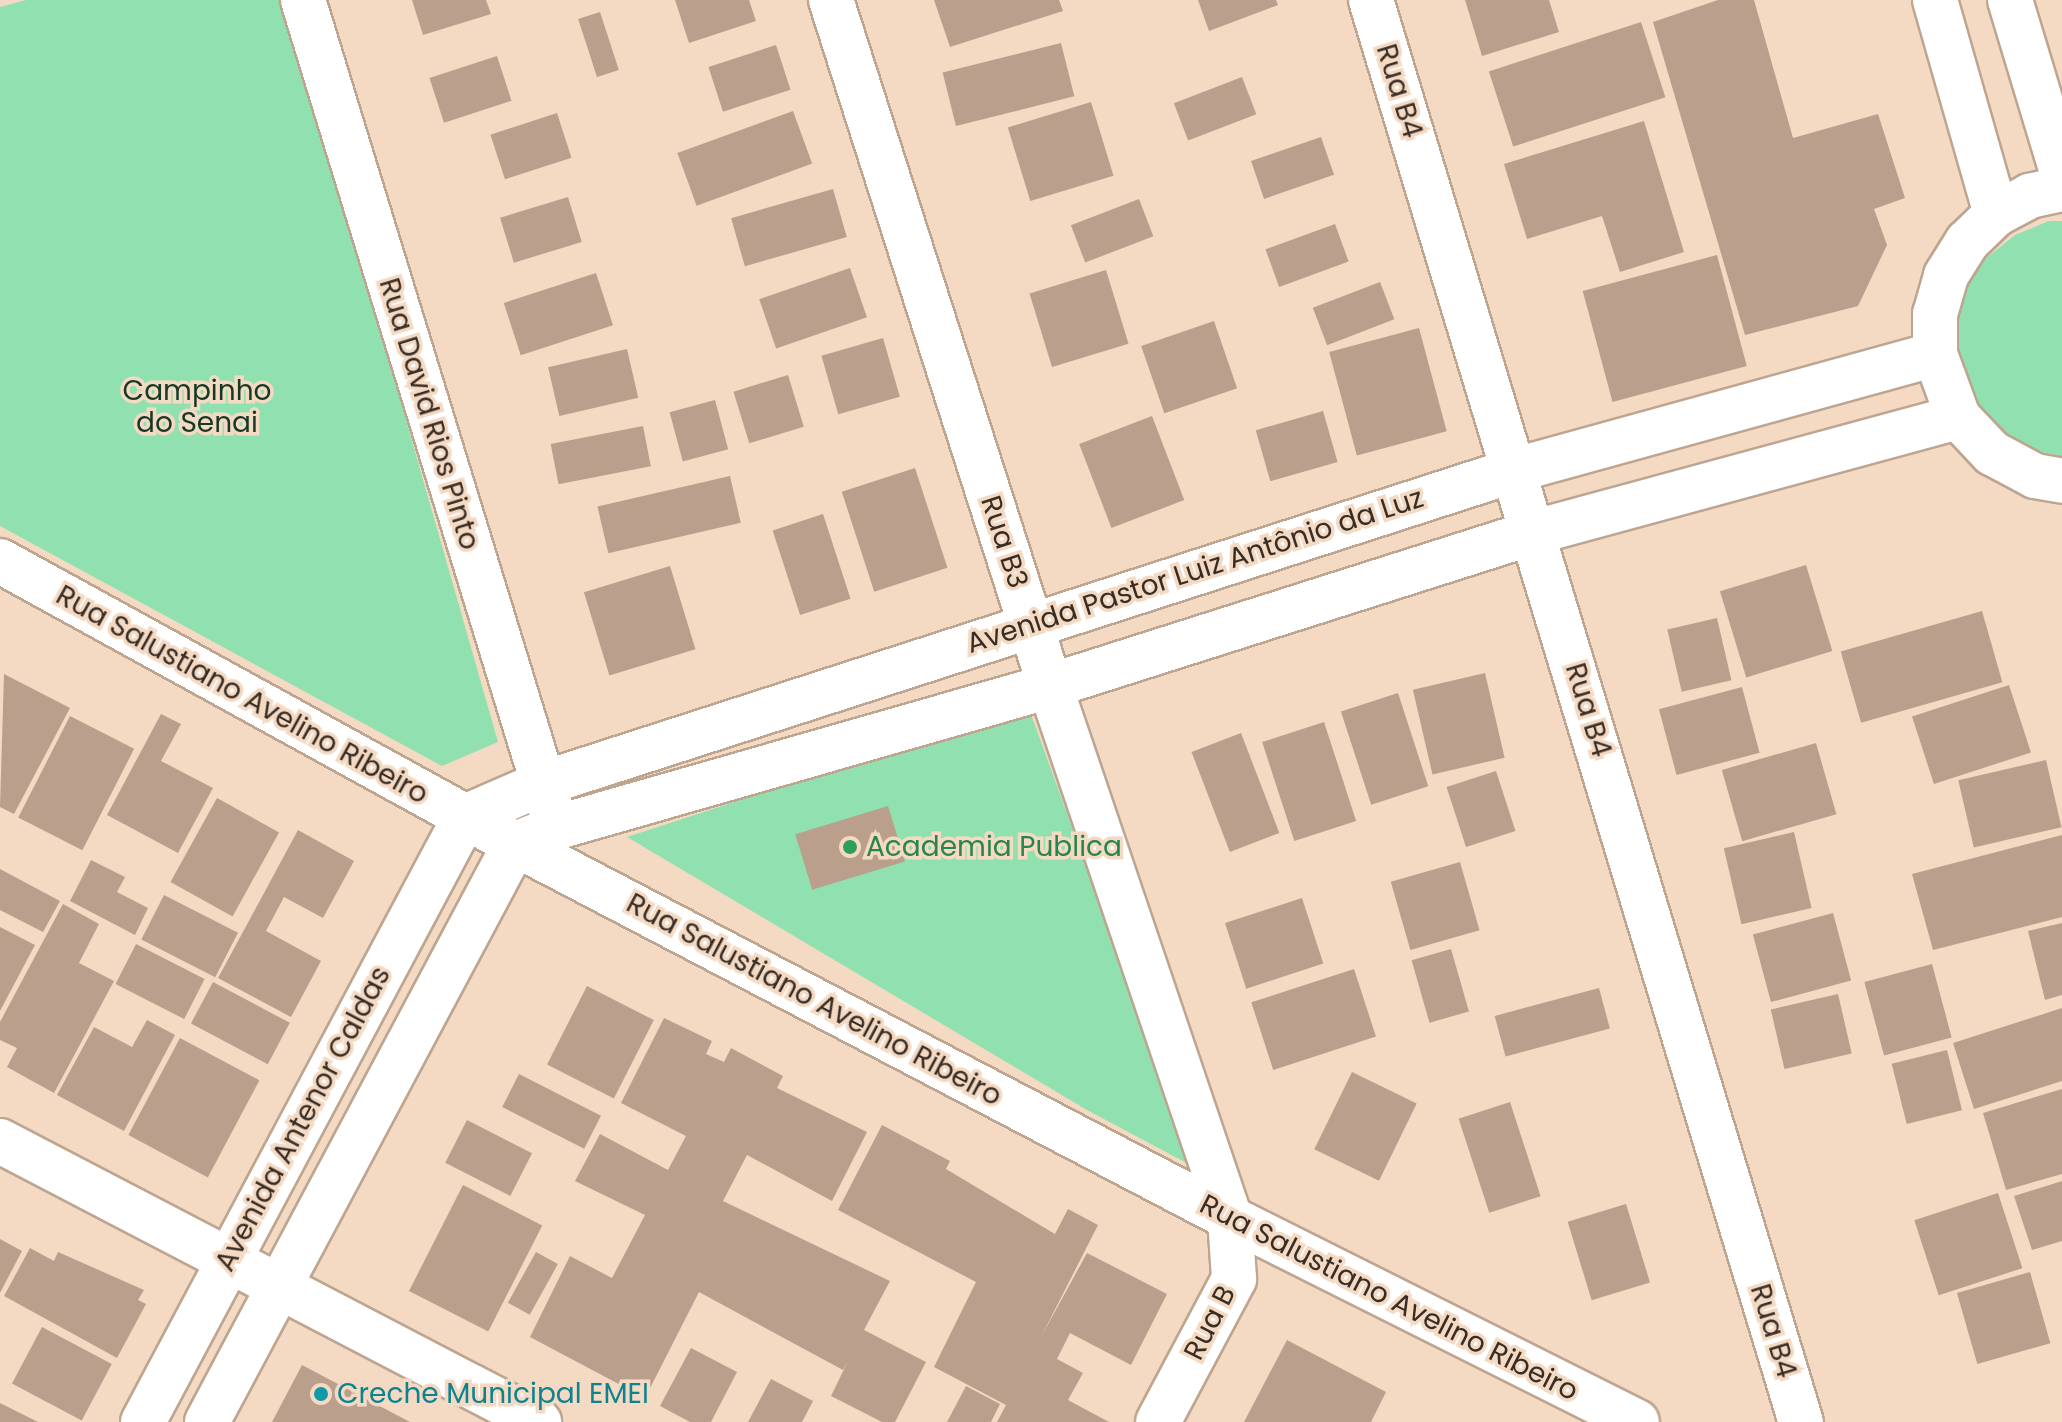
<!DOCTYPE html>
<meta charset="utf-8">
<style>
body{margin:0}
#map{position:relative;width:2062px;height:1422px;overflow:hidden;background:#f4d9c3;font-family:Poppins,sans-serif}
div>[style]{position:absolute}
.green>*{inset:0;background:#91e1b0}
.building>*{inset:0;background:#baa08c;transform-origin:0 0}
.roads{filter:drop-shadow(2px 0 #bea590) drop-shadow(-2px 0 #bea590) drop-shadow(0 2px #bea590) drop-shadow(0 -2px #bea590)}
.minor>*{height:44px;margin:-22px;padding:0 22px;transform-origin:22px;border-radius:22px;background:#fff}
.major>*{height:44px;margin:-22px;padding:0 22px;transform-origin:22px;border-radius:22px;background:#fff}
.dots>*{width:22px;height:22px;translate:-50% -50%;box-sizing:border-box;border:4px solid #f4d9c3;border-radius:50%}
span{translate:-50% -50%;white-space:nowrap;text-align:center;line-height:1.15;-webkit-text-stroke:7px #f4d9c3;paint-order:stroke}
.street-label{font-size:28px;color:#372d25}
.park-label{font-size:28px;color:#143a25}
.leisure-label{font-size:28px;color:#27864d}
.left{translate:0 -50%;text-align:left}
.culture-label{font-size:28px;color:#0d838f}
</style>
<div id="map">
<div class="green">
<i style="clip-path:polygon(26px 0,286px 0,498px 742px,442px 766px,0 526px,0 7px)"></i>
<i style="clip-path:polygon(2049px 221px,2062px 221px,2062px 457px,2025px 448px,1994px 427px,1971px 398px,1957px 363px,1955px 326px,1965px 290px,1985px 259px,2015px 235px)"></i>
<i style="clip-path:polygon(1028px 706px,1196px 1168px,1087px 1110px,627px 837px)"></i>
</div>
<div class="building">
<i style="clip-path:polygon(412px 0,486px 0,491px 14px,423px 35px)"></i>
<i style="clip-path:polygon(675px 0,749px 0,756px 21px,689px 43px)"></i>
<i style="clip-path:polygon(934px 0,1059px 0,1063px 11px,950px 47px)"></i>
<i style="clip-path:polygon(1198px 0,1276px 0,1278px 5px,1209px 31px)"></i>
<i style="clip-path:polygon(1465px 0,1549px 0,1559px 32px,1482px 56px)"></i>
<i style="clip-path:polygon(1718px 0,1754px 0,1793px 138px,1878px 114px,1905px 198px,1874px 209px,1887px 245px,1858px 306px,1745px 335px,1653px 22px)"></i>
<i style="left:600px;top:12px;width:61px;height:23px;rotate:72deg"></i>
<i style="left:1641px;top:22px;width:79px;height:160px;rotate:72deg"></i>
<i style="left:1061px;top:43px;width:55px;height:122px;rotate:76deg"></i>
<i style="left:776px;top:45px;width:47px;height:71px;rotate:72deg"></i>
<i style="left:497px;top:56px;width:47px;height:71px;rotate:72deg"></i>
<i style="left:1242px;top:77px;width:40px;height:73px;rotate:69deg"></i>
<i style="left:1091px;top:102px;width:77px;height:87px;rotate:73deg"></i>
<i style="left:793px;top:111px;width:56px;height:123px;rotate:70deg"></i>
<i style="left:557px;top:113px;width:47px;height:70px;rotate:72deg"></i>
<i style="clip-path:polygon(1644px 121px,1684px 252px,1620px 272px,1602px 216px,1527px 239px,1504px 164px)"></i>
<i style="left:1321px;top:137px;width:40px;height:74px;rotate:71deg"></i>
<i style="left:833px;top:189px;width:50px;height:106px;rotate:74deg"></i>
<i style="left:568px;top:197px;width:47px;height:71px;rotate:73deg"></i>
<i style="left:1139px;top:199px;width:40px;height:73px;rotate:69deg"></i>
<i style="left:1335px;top:224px;width:40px;height:74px;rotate:70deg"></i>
<i style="left:1717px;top:255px;width:115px;height:139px;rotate:75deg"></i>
<i style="left:850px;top:268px;width:52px;height:96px;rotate:71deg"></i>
<i style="left:1106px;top:270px;width:77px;height:80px;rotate:73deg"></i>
<i style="left:596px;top:273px;width:55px;height:97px;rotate:72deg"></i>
<i style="left:1380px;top:282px;width:40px;height:72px;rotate:69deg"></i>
<i style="left:1214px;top:321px;width:71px;height:77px;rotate:71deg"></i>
<i style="left:1419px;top:328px;width:107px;height:93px;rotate:75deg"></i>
<i style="left:883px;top:338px;width:61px;height:64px;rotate:74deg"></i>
<i style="left:627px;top:349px;width:50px;height:81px;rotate:77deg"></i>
<i style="left:788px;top:375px;width:54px;height:57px;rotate:73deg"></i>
<i style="left:715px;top:400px;width:51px;height:47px;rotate:75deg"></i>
<i style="left:1323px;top:411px;width:53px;height:70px;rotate:74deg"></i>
<i style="left:1152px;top:416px;width:90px;height:78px;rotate:69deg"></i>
<i style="left:643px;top:426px;width:41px;height:94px;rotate:79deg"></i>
<i style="left:915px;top:468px;width:105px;height:77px;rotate:72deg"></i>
<i style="left:730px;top:476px;width:48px;height:136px;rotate:77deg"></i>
<i style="left:823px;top:514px;width:89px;height:53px;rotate:72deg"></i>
<i style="left:1806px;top:565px;width:90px;height:90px;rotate:73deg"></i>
<i style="left:670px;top:566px;width:87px;height:90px;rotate:73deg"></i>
<i style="left:1982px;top:611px;width:74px;height:147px;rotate:74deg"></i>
<i style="left:1717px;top:618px;width:64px;height:51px;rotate:77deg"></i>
<i style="left:1485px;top:673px;width:87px;height:74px;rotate:77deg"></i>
<i style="clip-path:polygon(4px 674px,70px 708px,14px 814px,0 807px)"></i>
<i style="left:2009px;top:685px;width:71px;height:102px;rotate:72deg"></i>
<i style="left:1742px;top:687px;width:68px;height:86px;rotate:75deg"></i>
<i style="left:1398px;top:693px;width:98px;height:60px;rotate:72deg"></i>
<i style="clip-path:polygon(161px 714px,181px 724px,161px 761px,213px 788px,178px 853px,107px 815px)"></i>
<i style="left:70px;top:716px;width:72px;height:114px;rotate:27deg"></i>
<i style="left:1324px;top:722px;width:104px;height:65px;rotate:72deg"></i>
<i style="left:1241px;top:733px;width:107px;height:53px;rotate:69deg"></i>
<i style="left:1816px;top:743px;width:74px;height:98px;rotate:74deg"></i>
<i style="left:2046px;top:760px;width:69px;height:90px;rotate:77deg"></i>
<i style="left:1496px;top:771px;width:63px;height:52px;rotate:72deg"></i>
<i style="left:217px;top:798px;width:71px;height:96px;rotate:29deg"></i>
<i style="left:888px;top:806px;width:58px;height:97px;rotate:73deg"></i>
<i style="clip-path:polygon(298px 830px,354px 861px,323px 918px,284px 897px,266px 931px,321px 961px,291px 1017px,218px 978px)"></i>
<i style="left:1794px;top:832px;width:78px;height:72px;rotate:77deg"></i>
<i style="clip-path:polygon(2062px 835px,2062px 917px,1933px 950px,1912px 874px)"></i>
<i style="clip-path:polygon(91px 860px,125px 877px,117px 892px,148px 908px,135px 935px,70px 901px)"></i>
<i style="left:1460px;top:862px;width:71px;height:72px;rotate:74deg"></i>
<i style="clip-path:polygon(0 869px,60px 901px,43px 932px,0 910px)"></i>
<i style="left:164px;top:895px;width:83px;height:50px;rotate:27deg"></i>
<i style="left:1302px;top:898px;width:69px;height:81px;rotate:72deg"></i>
<i style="clip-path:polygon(63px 904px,99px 924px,79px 963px,114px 981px,54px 1093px,7px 1067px,17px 1048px,0 1040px,0 1022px)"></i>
<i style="left:1833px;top:913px;width:70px;height:83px;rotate:75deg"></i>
<i style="clip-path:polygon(2062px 923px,2062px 995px,2045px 1000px,2028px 931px)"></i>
<i style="clip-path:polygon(0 927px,35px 945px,0 1011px)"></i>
<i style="left:136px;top:944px;width:77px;height:45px;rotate:27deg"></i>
<i style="left:1451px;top:949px;width:65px;height:41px;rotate:74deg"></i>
<i style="left:1932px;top:964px;width:76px;height:70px;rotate:75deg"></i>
<i style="left:1354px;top:969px;width:71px;height:108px;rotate:72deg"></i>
<i style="left:213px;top:982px;width:87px;height:47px;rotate:28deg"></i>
<i style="left:587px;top:986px;width:75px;height:88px;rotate:27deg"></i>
<i style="left:1599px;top:988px;width:42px;height:108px;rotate:75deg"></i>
<i style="left:1838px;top:994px;width:61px;height:69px;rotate:77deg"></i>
<i style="clip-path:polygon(2062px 1008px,2062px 1081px,1974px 1109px,1953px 1043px)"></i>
<i style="clip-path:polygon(664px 1018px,712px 1041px,706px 1054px,724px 1062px,731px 1048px,783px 1076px,777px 1088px,867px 1132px,832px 1201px,747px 1155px,723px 1201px,890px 1281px,864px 1330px,926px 1362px,895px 1422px,882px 1422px,831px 1396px,848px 1361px,843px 1370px,699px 1292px,645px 1398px,530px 1337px,570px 1256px,612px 1278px,645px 1215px,575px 1181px,600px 1134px,668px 1170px,686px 1136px,621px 1103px)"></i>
<i style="clip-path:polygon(147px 1020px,175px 1035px,124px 1131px,57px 1095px,94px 1027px,132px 1047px)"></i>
<i style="left:180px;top:1038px;width:90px;height:110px;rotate:28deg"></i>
<i style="left:1947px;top:1050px;width:62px;height:57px;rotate:76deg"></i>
<i style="left:1352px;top:1072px;width:72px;height:86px;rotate:26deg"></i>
<i style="left:519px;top:1074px;width:92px;height:37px;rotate:27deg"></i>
<i style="clip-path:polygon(2062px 1089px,2062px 1174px,2006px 1190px,1983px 1113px)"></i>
<i style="left:1510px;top:1102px;width:99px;height:54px;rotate:72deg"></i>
<i style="left:467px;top:1120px;width:73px;height:48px;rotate:27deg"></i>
<i style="clip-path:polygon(882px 1125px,950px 1161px,946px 1169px,1055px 1234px,1068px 1209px,1098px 1225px,1041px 1337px,1087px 1253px,1167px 1294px,1131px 1365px,1070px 1333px,1057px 1359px,1083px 1373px,1068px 1400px,1109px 1422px,997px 1422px,1006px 1405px,934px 1367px,976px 1282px,838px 1210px)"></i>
<i style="clip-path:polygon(2062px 1181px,2062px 1241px,2032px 1250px,2014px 1196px)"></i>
<i style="left:463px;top:1185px;width:89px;height:119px;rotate:27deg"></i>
<i style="left:1998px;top:1193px;width:79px;height:88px;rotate:72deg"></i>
<i style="left:1626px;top:1204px;width:82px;height:61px;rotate:73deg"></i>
<i style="clip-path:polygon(0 1239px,22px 1251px,0 1293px)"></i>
<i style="clip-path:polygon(30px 1248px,54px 1261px,58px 1252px,144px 1290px,138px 1300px,146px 1304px,117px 1358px,4px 1296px)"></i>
<i style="left:536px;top:1252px;width:25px;height:58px;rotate:29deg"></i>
<i style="left:2030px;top:1272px;width:74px;height:76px;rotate:74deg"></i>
<i style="left:42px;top:1327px;width:79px;height:64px;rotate:28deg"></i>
<i style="clip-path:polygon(1287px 1340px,1386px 1392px,1371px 1422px,1244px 1422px)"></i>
<i style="clip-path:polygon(691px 1348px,737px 1372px,711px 1422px,690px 1422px,660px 1406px)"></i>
<i style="clip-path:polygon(302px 1365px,410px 1422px,272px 1422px)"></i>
<i style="clip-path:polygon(771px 1379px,813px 1401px,802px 1422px,748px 1422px)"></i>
<i style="clip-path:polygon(966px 1386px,1000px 1404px,991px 1422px,947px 1422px)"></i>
<i style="clip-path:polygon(0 1403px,38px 1422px,0 1422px)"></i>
</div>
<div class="roads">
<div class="minor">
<i style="left:303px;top:0;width:846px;rotate:72.96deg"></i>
<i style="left:831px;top:0;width:720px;rotate:72.29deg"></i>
<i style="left:1050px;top:686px;width:562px;rotate:71.31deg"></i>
<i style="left:1230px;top:1218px;width:61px;rotate:86.2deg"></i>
<i style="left:1234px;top:1279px;width:162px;rotate:118deg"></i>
<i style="left:1371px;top:0;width:1486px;rotate:73.18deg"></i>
<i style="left:0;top:561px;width:588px;rotate:28.79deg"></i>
<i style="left:515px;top:844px;width:807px;rotate:27.61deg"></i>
<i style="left:1230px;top:1218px;width:455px;rotate:26.6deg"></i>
<i style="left:0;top:1141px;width:608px;rotate:27.53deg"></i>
<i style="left:143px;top:1422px;width:685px;rotate:-61.98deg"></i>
<i style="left:465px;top:817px;width:83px;rotate:-23.5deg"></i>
<i style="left:541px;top:784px;width:1023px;rotate:-17.87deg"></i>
<i style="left:1515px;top:470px;width:436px;rotate:-15.4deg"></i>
<i style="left:207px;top:1422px;width:655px;rotate:-61.95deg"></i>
<i style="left:515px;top:844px;width:46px;rotate:-21.6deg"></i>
<i style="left:558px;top:827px;width:512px;rotate:-15.99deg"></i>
<i style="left:1050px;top:686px;width:509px;rotate:-17.62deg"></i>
<i style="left:1535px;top:532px;width:438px;rotate:-15.2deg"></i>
</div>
<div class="major">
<i style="left:1935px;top:0;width:223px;rotate:74.1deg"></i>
<i style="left:2010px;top:0;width:180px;rotate:73.2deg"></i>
<i style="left:2062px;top:189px;width:33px;rotate:168deg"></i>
<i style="left:2030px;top:196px;width:38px;rotate:152deg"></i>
<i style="left:1996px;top:214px;width:40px;rotate:136deg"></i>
<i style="left:1967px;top:242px;width:40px;rotate:122deg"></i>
<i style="left:1946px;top:276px;width:40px;rotate:106deg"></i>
<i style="left:1935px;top:314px;width:40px;rotate:90deg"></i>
<i style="left:1935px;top:354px;width:67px;rotate:69.9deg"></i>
<i style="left:1958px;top:417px;width:50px;rotate:46.6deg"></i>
<i style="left:1992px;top:453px;width:49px;rotate:28.1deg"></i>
<i style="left:2035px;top:476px;width:27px;rotate:10deg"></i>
</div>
</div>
<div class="dots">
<i style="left:850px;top:847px;background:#2e9e5b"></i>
<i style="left:321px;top:1394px;background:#0f9aa8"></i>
</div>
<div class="street-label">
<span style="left:1399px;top:91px;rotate:73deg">Rua B4</span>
<span style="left:429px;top:414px;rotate:73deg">Rua David Rios Pinto</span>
<span style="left:1004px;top:542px;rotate:72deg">Rua B3</span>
<span style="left:1195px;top:571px;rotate:-18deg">Avenida Pastor Luiz Antônio da Luz</span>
<span style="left:242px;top:695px;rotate:29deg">Rua Salustiano Avelino Ribeiro</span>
<span style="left:1588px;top:710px;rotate:73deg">Rua B4</span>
<span style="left:814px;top:1000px;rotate:28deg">Rua Salustiano Avelino Ribeiro</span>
<span style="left:303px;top:1119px;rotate:-62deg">Avenida Antenor Caldas</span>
<span style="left:1389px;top:1298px;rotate:27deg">Rua Salustiano Avelino Ribeiro</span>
<span style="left:1210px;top:1323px;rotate:-63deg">Rua B</span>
<span style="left:1773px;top:1331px;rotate:73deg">Rua B4</span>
</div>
<div class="park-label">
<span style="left:197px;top:407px">Campinho<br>do Senai</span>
</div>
<div class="leisure-label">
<span class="left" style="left:866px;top:847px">Academia Publica</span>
</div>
<div class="culture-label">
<span class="left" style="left:337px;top:1394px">Creche Municipal EMEI</span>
</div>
</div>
